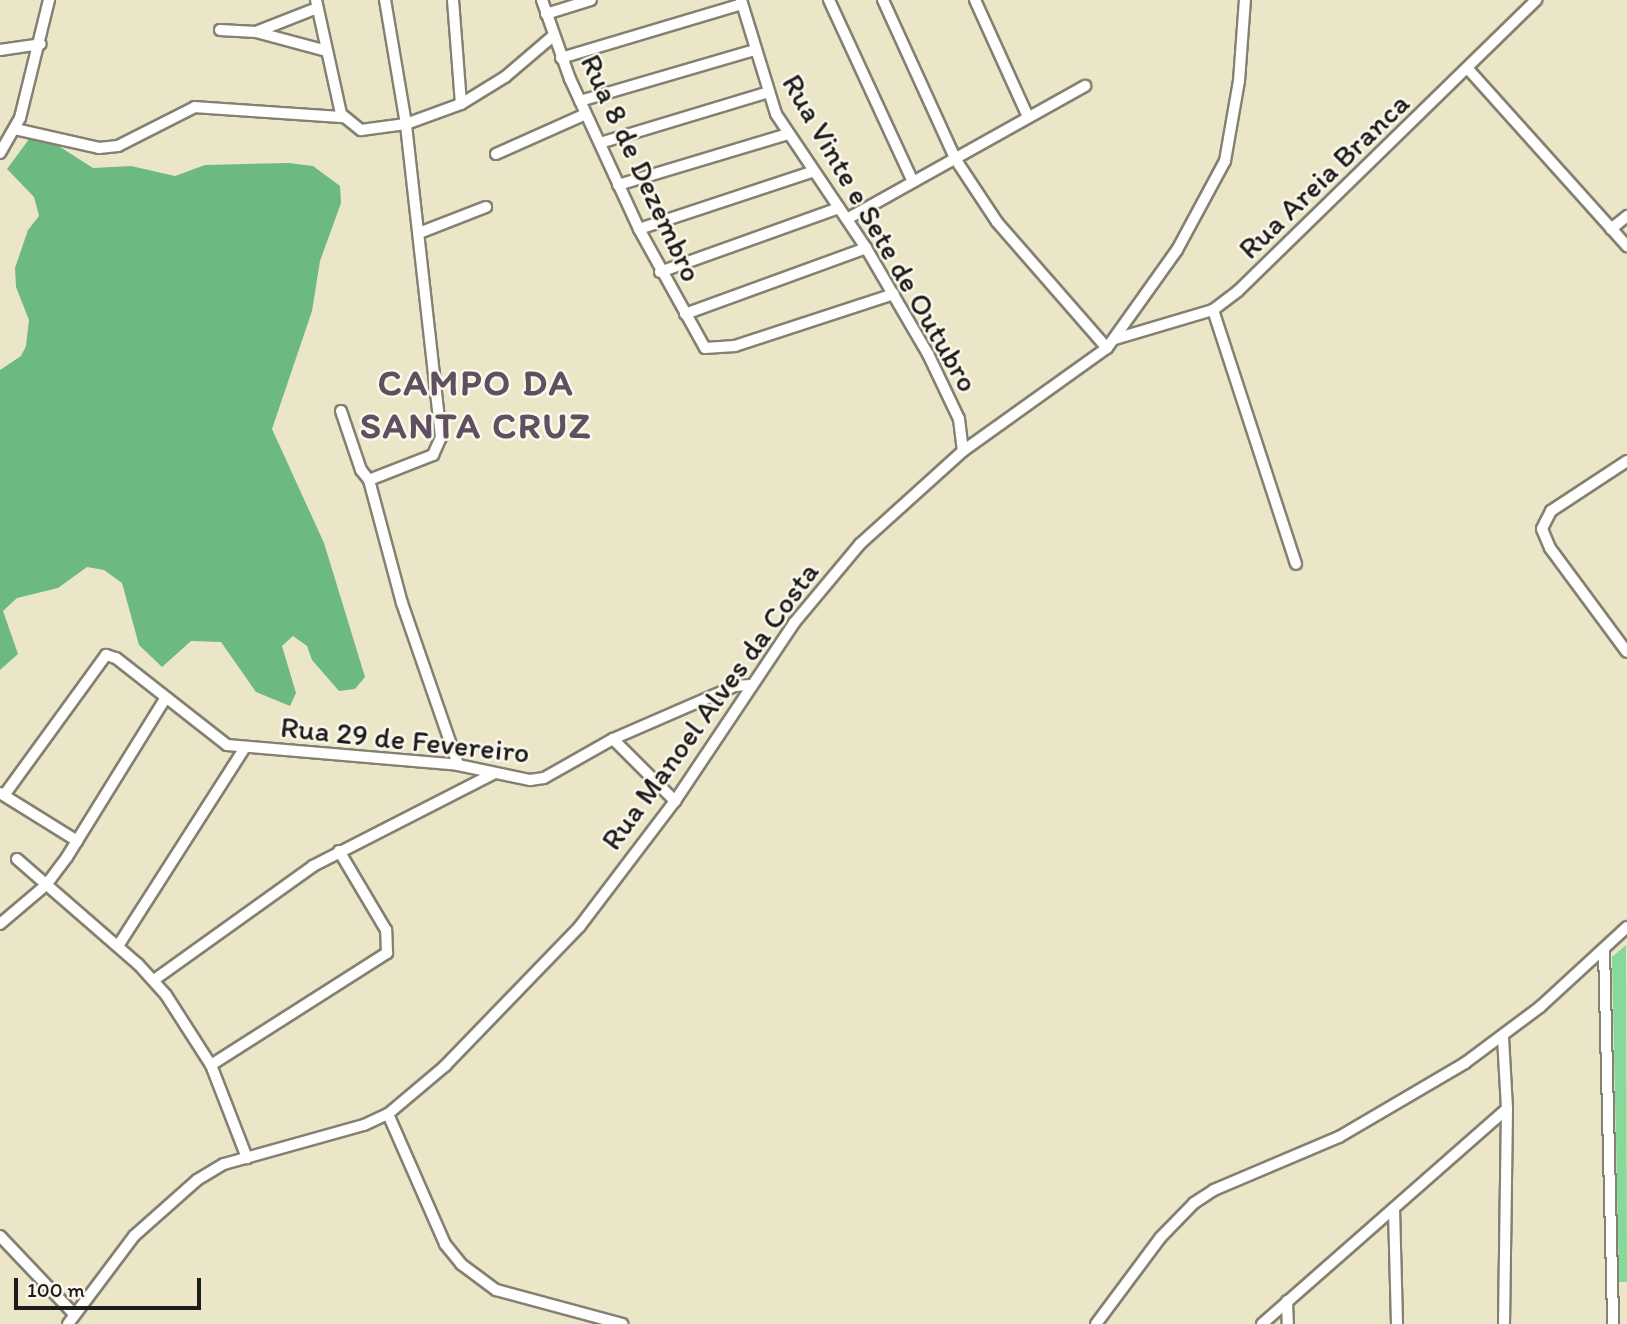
<!DOCTYPE html>
<style>
body{margin:0}
#map{position:relative;width:1627px;height:1324px;overflow:hidden;background:#ece6c9;font-family:Itim,sans-serif}
div>[style]{position:absolute}
.green>*{inset:0;background:#87d99a}
.forest>*{inset:0;background:#6db982}
.roads{filter:drop-shadow(2px 0 #848172) drop-shadow(-2px 0 #848172) drop-shadow(0 2px #848172) drop-shadow(0 -2px #848172)}
.minor>*{height:10px;margin:-5px;padding:0 5px;transform-origin:5px;border-radius:5px;background:#fff}
span{translate:-50% -50%;white-space:nowrap;text-align:center;line-height:1.15;-webkit-text-stroke:5px #fbf7ec;paint-order:stroke}
.street-label{font-size:30px;color:#1c1c1c}
.district-label{font-size:37px;color:#604f5e;font-weight:700;letter-spacing:2px}
.scale{position:absolute;left:14px;top:1278px;width:187px;height:32px;box-sizing:border-box;border:4px solid #1c1c1c;border-top:0;padding-left:9px;font-size:21px;line-height:24px;white-space:nowrap;color:#1c1c1c;-webkit-text-stroke:5px #fbf7ec;paint-order:stroke}
</style>
<div id="map">
<div class="green">
<i style="clip-path:polygon(1626px 945px,1627px 1282px,1619px 1282px,1612px 957px)"></i>
</div>
<div class="forest">
<i style="clip-path:polygon(35px 131px,93px 168px,131px 166px,175px 176px,205px 165px,289px 163px,313px 166px,340px 186px,341px 203px,320px 261px,312px 311px,272px 429px,324px 543px,365px 677px,355px 689px,339px 691px,312px 660px,307px 646px,293px 636px,282px 646px,296px 693px,290px 706px,256px 692px,221px 642px,191px 641px,162px 667px,139px 645px,122px 583px,104px 570px,87px 567px,58px 588px,17px 598px,3px 611px,18px 654px,0 670px,0 370px,21px 356px,26px 346px,29px 320px,16px 287px,15px 268px,28px 230px,39px 216px,34px 197px,7px 169px)"></i>
</div>
<div class="roads">
<div class="minor">
<i style="left:316px;top:0;width:117px;rotate:77.6deg"></i>
<i style="left:341px;top:114px;width:26px;rotate:39deg"></i>
<i style="left:361px;top:130px;width:45px;rotate:-7.6deg"></i>
<i style="left:406px;top:124px;width:59px;rotate:-20deg"></i>
<i style="left:461px;top:104px;width:52px;rotate:-31.5deg"></i>
<i style="left:505px;top:77px;width:63px;rotate:-40.5deg"></i>
<i style="left:453px;top:0;width:104px;rotate:85.6deg"></i>
<i style="left:542px;top:0;width:84px;rotate:70.5deg"></i>
<i style="left:570px;top:79px;width:165px;rotate:65.3deg"></i>
<i style="left:639px;top:229px;width:136px;rotate:61deg"></i>
<i style="left:705px;top:348px;width:30px;rotate:-4deg"></i>
<i style="left:735px;top:346px;width:167px;rotate:-18.1deg"></i>
<i style="left:741px;top:0;width:119px;rotate:72.9deg"></i>
<i style="left:776px;top:114px;width:161px;rotate:56.1deg"></i>
<i style="left:866px;top:248px;width:123px;rotate:59.7deg"></i>
<i style="left:928px;top:354px;width:72px;rotate:64.5deg"></i>
<i style="left:959px;top:419px;width:32px;rotate:83deg"></i>
<i style="left:829px;top:0;width:200px;rotate:65.2deg"></i>
<i style="left:883px;top:0;width:176px;rotate:65.5deg"></i>
<i style="left:956px;top:160px;width:74px;rotate:56.5deg"></i>
<i style="left:997px;top:222px;width:167px;rotate:48.9deg"></i>
<i style="left:975px;top:0;width:128px;rotate:65.6deg"></i>
<i style="left:546px;top:14px;width:47px;rotate:-17.3deg"></i>
<i style="left:220px;top:30px;width:36px;rotate:3deg"></i>
<i style="left:256px;top:32px;width:73px;rotate:15deg"></i>
<i style="left:256px;top:32px;width:66px;rotate:-21.5deg"></i>
<i style="left:0;top:50px;width:41px;rotate:-8.3deg"></i>
<i style="left:561px;top:58px;width:189px;rotate:-16.6deg"></i>
<i style="left:1469px;top:70px;width:237px;rotate:48.1deg"></i>
<i style="left:580px;top:101px;width:181px;rotate:-16.3deg"></i>
<i style="left:15px;top:129px;width:86px;rotate:12.7deg"></i>
<i style="left:99px;top:148px;width:19px;rotate:-6deg"></i>
<i style="left:118px;top:146px;width:86px;rotate:-26.9deg"></i>
<i style="left:195px;top:107px;width:148px;rotate:3.9deg"></i>
<i style="left:600px;top:143px;width:173px;rotate:-16.8deg"></i>
<i style="left:0;top:153px;width:40px;rotate:-60.3deg"></i>
<i style="left:20px;top:118px;width:122px;rotate:-76.2deg"></i>
<i style="left:496px;top:154px;width:98px;rotate:-24deg"></i>
<i style="left:618px;top:185px;width:177px;rotate:-16.7deg"></i>
<i style="left:847px;top:219px;width:273px;rotate:-29.2deg"></i>
<i style="left:639px;top:229px;width:184px;rotate:-18.3deg"></i>
<i style="left:1611px;top:229px;width:21px;rotate:-39deg"></i>
<i style="left:419px;top:233px;width:72px;rotate:-21.2deg"></i>
<i style="left:660px;top:272px;width:190px;rotate:-19.7deg"></i>
<i style="left:1213px;top:310px;width:267px;rotate:71.9deg"></i>
<i style="left:685px;top:314px;width:193px;rotate:-20deg"></i>
<i style="left:1115px;top:339px;width:102px;rotate:-16.5deg"></i>
<i style="left:1213px;top:310px;width:31px;rotate:-37deg"></i>
<i style="left:1238px;top:291px;width:417px;rotate:-44.3deg"></i>
<i style="left:341px;top:411px;width:62px;rotate:71.3deg"></i>
<i style="left:361px;top:470px;width:13px;rotate:51deg"></i>
<i style="left:1627px;top:461px;width:91px;rotate:146.7deg"></i>
<i style="left:1551px;top:511px;width:20px;rotate:117deg"></i>
<i style="left:1542px;top:529px;width:21px;rotate:67deg"></i>
<i style="left:1550px;top:548px;width:129px;rotate:53.5deg"></i>
<i style="left:369px;top:480px;width:69px;rotate:-21.3deg"></i>
<i style="left:433px;top:455px;width:20px;rotate:-66deg"></i>
<i style="left:441px;top:437px;width:315px;rotate:-96.4deg"></i>
<i style="left:406px;top:124px;width:126px;rotate:-99.6deg"></i>
<i style="left:369px;top:480px;width:127px;rotate:75deg"></i>
<i style="left:402px;top:603px;width:171px;rotate:70.9deg"></i>
<i style="left:613px;top:739px;width:88px;rotate:45deg"></i>
<i style="left:0;top:793px;width:91px;rotate:31.9deg"></i>
<i style="left:5px;top:794px;width:172px;rotate:-54deg"></i>
<i style="left:106px;top:655px;width:10px;rotate:17deg"></i>
<i style="left:116px;top:658px;width:141px;rotate:38.1deg"></i>
<i style="left:227px;top:745px;width:232px;rotate:4.9deg"></i>
<i style="left:458px;top:765px;width:74px;rotate:11.8deg"></i>
<i style="left:530px;top:780px;width:14px;rotate:-8deg"></i>
<i style="left:544px;top:778px;width:79px;rotate:-29.5deg"></i>
<i style="left:613px;top:739px;width:133px;rotate:-23.5deg"></i>
<i style="left:735px;top:686px;width:16px;rotate:-4deg"></i>
<i style="left:17px;top:859px;width:160px;rotate:41deg"></i>
<i style="left:138px;top:964px;width:42px;rotate:47.9deg"></i>
<i style="left:166px;top:995px;width:83px;rotate:57.3deg"></i>
<i style="left:211px;top:1065px;width:100px;rotate:68.8deg"></i>
<i style="left:0;top:924px;width:60px;rotate:-40.3deg"></i>
<i style="left:46px;top:885px;width:35px;rotate:-53deg"></i>
<i style="left:67px;top:857px;width:186px;rotate:-58.2deg"></i>
<i style="left:118px;top:946px;width:234px;rotate:-57.4deg"></i>
<i style="left:1604px;top:949px;width:375px;rotate:88.6deg"></i>
<i style="left:154px;top:980px;width:196px;rotate:-35.6deg"></i>
<i style="left:313px;top:866px;width:202px;rotate:-27.1deg"></i>
<i style="left:1503px;top:1037px;width:72px;rotate:86.8deg"></i>
<i style="left:1507px;top:1109px;width:215px;rotate:90.8deg"></i>
<i style="left:211px;top:1065px;width:209px;rotate:-32.5deg"></i>
<i style="left:387px;top:953px;width:23px;rotate:-92deg"></i>
<i style="left:386px;top:930px;width:92px;rotate:-120.7deg"></i>
<i style="left:388px;top:1114px;width:142px;rotate:66.3deg"></i>
<i style="left:445px;top:1244px;width:26px;rotate:51deg"></i>
<i style="left:461px;top:1264px;width:44px;rotate:36.6deg"></i>
<i style="left:496px;top:1290px;width:131px;rotate:15.1deg"></i>
<i style="left:1394px;top:1209px;width:115px;rotate:88.5deg"></i>
<i style="left:0;top:1236px;width:108px;rotate:46.5deg"></i>
<i style="left:1287px;top:1301px;width:23px;rotate:88deg"></i>
<i style="left:68px;top:1324px;width:110px;rotate:-53.1deg"></i>
<i style="left:134px;top:1236px;width:84px;rotate:-41.6deg"></i>
<i style="left:197px;top:1180px;width:31px;rotate:-31deg"></i>
<i style="left:224px;top:1164px;width:145px;rotate:-15.6deg"></i>
<i style="left:364px;top:1125px;width:26px;rotate:-25deg"></i>
<i style="left:388px;top:1114px;width:75px;rotate:-40.1deg"></i>
<i style="left:445px;top:1066px;width:194px;rotate:-46deg"></i>
<i style="left:580px;top:926px;width:157px;rotate:-52.8deg"></i>
<i style="left:675px;top:801px;width:214px;rotate:-56.2deg"></i>
<i style="left:794px;top:623px;width:103px;rotate:-50.1deg"></i>
<i style="left:860px;top:544px;width:139px;rotate:-42.1deg"></i>
<i style="left:963px;top:451px;width:177px;rotate:-35.6deg"></i>
<i style="left:1107px;top:348px;width:120px;rotate:-54.5deg"></i>
<i style="left:1177px;top:250px;width:101px;rotate:-61.7deg"></i>
<i style="left:1225px;top:161px;width:81px;rotate:-80.1deg"></i>
<i style="left:1239px;top:81px;width:81px;rotate:-85.8deg"></i>
<i style="left:1096px;top:1324px;width:107px;rotate:-53.3deg"></i>
<i style="left:1160px;top:1238px;width:49px;rotate:-45.8deg"></i>
<i style="left:1194px;top:1203px;width:24px;rotate:-33deg"></i>
<i style="left:1214px;top:1190px;width:136px;rotate:-23deg"></i>
<i style="left:1339px;top:1137px;width:146px;rotate:-30.4deg"></i>
<i style="left:1465px;top:1063px;width:94px;rotate:-36.7deg"></i>
<i style="left:1540px;top:1007px;width:118px;rotate:-42.6deg"></i>
<i style="left:1262px;top:1324px;width:326px;rotate:-41.3deg"></i>
</div>
</div>
<div class="street-label">
<span style="left:641px;top:168px;rotate:65deg">Rua 8 de Dezembro</span>
<span style="left:1324px;top:176px;rotate:-44deg">Rua Areia Branca</span>
<span style="left:880px;top:233px;rotate:60deg">Rua Vinte e Sete de Outubro</span>
<span style="left:710px;top:706px;rotate:-54deg">Rua Manoel Alves da Costa</span>
<span style="left:405px;top:740px;rotate:6deg">Rua 29 de Fevereiro</span>
</div>
<div class="district-label">
<span style="left:476px;top:404px">CAMPO DA<br>SANTA CRUZ</span>
</div>
<div class="scale">100 m</div>
</div>
